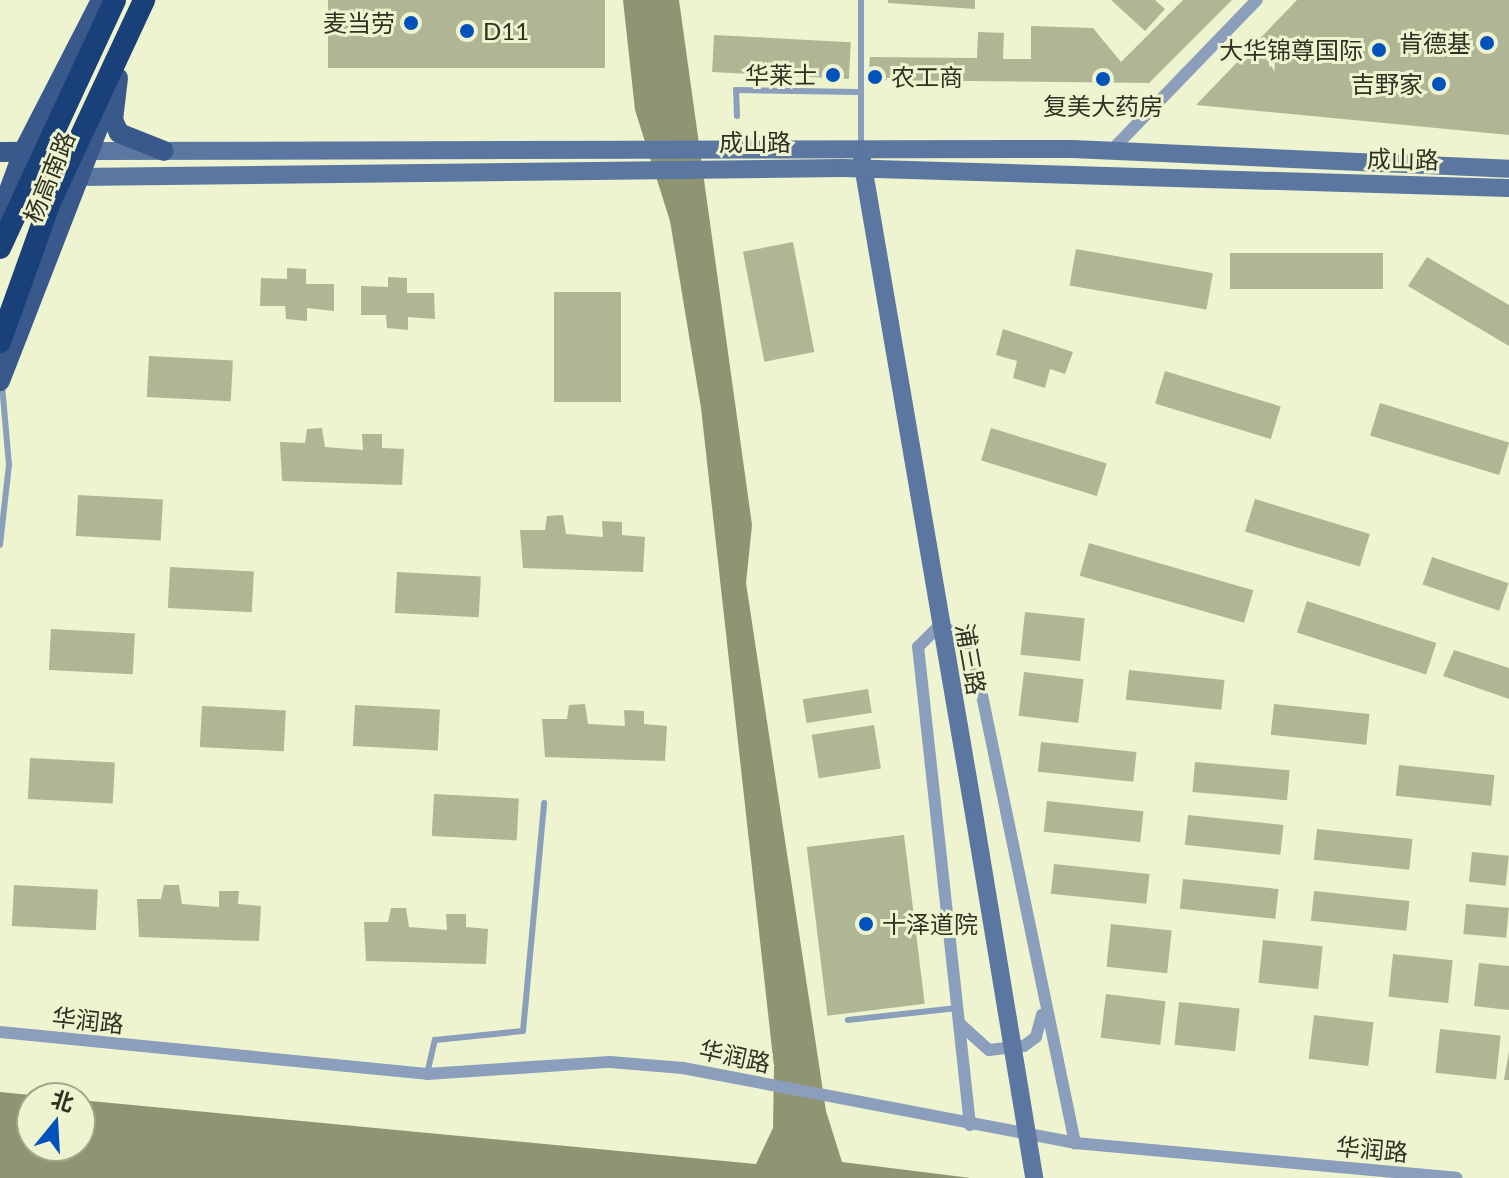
<!DOCTYPE html>
<meta charset="utf-8">
<style>
body{margin:0}
#map{position:relative;width:1509px;height:1178px;overflow:hidden;background:#eef4cf;font-family:Lato,"Noto Sans SC",sans-serif}
div>[style]{position:absolute}
.water>*{inset:0;background:#8f9573}
.building>*{inset:0;background:#b0b693;transform-origin:0 0}
.lane>*{height:6px;margin:-3px;padding:0 3px;transform-origin:3px;border-radius:3px;background:#8b9ebb}
.street>*{height:12px;margin:-6px;padding:0 6px;transform-origin:6px;border-radius:6px;background:#8b9ebb}
.secondary>*{height:18px;margin:-9px;padding:0 9px;transform-origin:9px;border-radius:9px;background:#5b76a0}
.primary>*{height:20px;margin:-10px;padding:0 10px;transform-origin:10px;border-radius:10px;background:#39598c}
.secondary-bridge>*{height:18px;margin:-9px;padding:0 9px;transform-origin:9px;border-radius:9px;background:#5b76a0}
.highway-bridge>*{height:22px;margin:-11px;padding:0 11px;transform-origin:11px;border-radius:11px;background:#1a407a}
.dots>*{width:22px;height:22px;translate:-50% -50%;box-sizing:border-box;border:4px solid #eef4cf;border-radius:50%}
span{translate:-50% -50%;white-space:nowrap;text-align:center;line-height:1.15;-webkit-text-stroke:6px #eef4cf;paint-order:stroke}
.poi-label{font-size:24px;color:#2f3123}
.right{translate:-100% -50%;text-align:right}
.left{translate:0 -50%;text-align:left}
.street-label{font-size:24px;color:#2f3123}
.north{position:absolute;left:16px;top:1082px;width:80px;height:80px;box-sizing:border-box;background:#eef4cf;border:2px solid #a2a68a;border-radius:50%;rotate:18deg;font-size:22px;font-weight:700;line-height:32px;text-align:center;color:#2f3123}
.north::after{content:'';display:block;margin:auto;width:28px;height:36px;background:#0252bb;clip-path:polygon(50% 0,100% 100%,50% 72%,0 100%)}
</style>
<div id="map">
<div class="water">
<i style="clip-path:polygon(623px 0,679px 0,752px 525px,746px 583px,826px 1111px,842px 1162px,971px 1178px,0 1178px,0 1092px,61px 1098px,32px 1098px,32px 1146px,80px 1146px,80px 1100px,756px 1164px,773px 1128px,774px 1067px,701px 408px,670px 221px,635px 110px)"></i>
</div>
<div class="building">
<i style="left:328px;top:0;width:277px;height:68px"></i>
<i style="clip-path:polygon(888px 0,975px 0,975px 9px,888px 3px)"></i>
<i style="clip-path:polygon(1111px 0,1155px 0,1165px 9px,1145px 31px)"></i>
<i style="clip-path:polygon(1183px 0,1232px 0,1149px 83px,868px 80px,870px 57px,977px 58px,978px 32px,1004px 33px,1003px 59px,1031px 59px,1031px 26px,1093px 28px,1121px 62px)"></i>
<i style="clip-path:polygon(1297px 0,1509px 0,1509px 135px,1196px 105px)"></i>
<i style="left:714px;top:35px;width:137px;height:37px;rotate:3deg"></i>
<i style="left:793px;top:242px;width:112px;height:51px;rotate:79deg"></i>
<i style="left:1076px;top:249px;width:139px;height:37px;rotate:10deg"></i>
<i style="left:1383px;top:253px;width:36px;height:153px;rotate:90deg"></i>
<i style="clip-path:polygon(1427px 257px,1509px 305px,1509px 346px,1408px 286px)"></i>
<i style="clip-path:polygon(287px 268px,306px 269px,306px 284px,334px 284px,334px 311px,307px 308px,307px 321px,286px 319px,285px 306px,260px 306px,261px 278px,287px 279px)"></i>
<i style="clip-path:polygon(388px 277px,407px 278px,407px 293px,434px 293px,435px 319px,408px 317px,408px 330px,387px 328px,386px 315px,361px 315px,361px 286px,388px 287px)"></i>
<i style="left:554px;top:292px;width:67px;height:110px"></i>
<i style="clip-path:polygon(1003px 329px,1073px 352px,1065px 374px,1050px 369px,1045px 388px,1013px 378px,1017px 361px,996px 355px)"></i>
<i style="left:149px;top:356px;width:84px;height:41px;rotate:3deg"></i>
<i style="left:1165px;top:371px;width:121px;height:34px;rotate:17deg"></i>
<i style="left:1380px;top:403px;width:135px;height:34px;rotate:17deg"></i>
<i style="clip-path:polygon(322px 428px,325px 447px,363px 450px,362px 434px,382px 434px,382px 448px,404px 449px,402px 485px,282px 481px,280px 442px,305px 443px,307px 429px)"></i>
<i style="left:991px;top:428px;width:121px;height:34px;rotate:17deg"></i>
<i style="left:78px;top:495px;width:85px;height:41px;rotate:3deg"></i>
<i style="left:1255px;top:499px;width:120px;height:34px;rotate:17deg"></i>
<i style="clip-path:polygon(563px 515px,566px 534px,603px 537px,602px 521px,622px 522px,622px 535px,645px 537px,643px 572px,523px 568px,520px 530px,545px 530px,547px 516px)"></i>
<i style="left:1089px;top:543px;width:171px;height:34px;rotate:16deg"></i>
<i style="left:1432px;top:557px;width:81px;height:29px;rotate:19deg"></i>
<i style="left:170px;top:567px;width:84px;height:41px;rotate:3deg"></i>
<i style="left:397px;top:572px;width:84px;height:41px;rotate:3deg"></i>
<i style="left:1307px;top:601px;width:136px;height:33px;rotate:18deg"></i>
<i style="left:1025px;top:612px;width:60px;height:43px;rotate:6deg"></i>
<i style="left:51px;top:629px;width:84px;height:41px;rotate:3deg"></i>
<i style="clip-path:polygon(1454px 650px,1509px 668px,1509px 699px,1443px 676px)"></i>
<i style="left:1129px;top:670px;width:96px;height:30px;rotate:6deg"></i>
<i style="left:1024px;top:672px;width:60px;height:44px;rotate:7deg"></i>
<i style="left:868px;top:689px;width:24px;height:66px;rotate:81deg"></i>
<i style="clip-path:polygon(585px 704px,588px 724px,625px 726px,624px 710px,644px 711px,644px 724px,667px 726px,665px 761px,545px 757px,542px 719px,567px 719px,569px 705px)"></i>
<i style="left:1274px;top:704px;width:96px;height:31px;rotate:6deg"></i>
<i style="left:355px;top:705px;width:85px;height:41px;rotate:3deg"></i>
<i style="left:202px;top:706px;width:84px;height:41px;rotate:3deg"></i>
<i style="left:874px;top:725px;width:44px;height:63px;rotate:81deg"></i>
<i style="left:1041px;top:742px;width:96px;height:30px;rotate:6deg"></i>
<i style="left:30px;top:758px;width:85px;height:41px;rotate:3deg"></i>
<i style="left:1195px;top:762px;width:95px;height:30px;rotate:5deg"></i>
<i style="left:1399px;top:765px;width:96px;height:31px;rotate:6deg"></i>
<i style="left:434px;top:794px;width:85px;height:42px;rotate:3deg"></i>
<i style="left:1047px;top:801px;width:97px;height:31px;rotate:6deg"></i>
<i style="left:1188px;top:815px;width:96px;height:30px;rotate:6deg"></i>
<i style="left:1317px;top:829px;width:96px;height:31px;rotate:6deg"></i>
<i style="left:904px;top:835px;width:170px;height:98px;rotate:83deg"></i>
<i style="left:1472px;top:852px;width:37px;height:30px;rotate:6deg"></i>
<i style="left:1054px;top:864px;width:96px;height:30px;rotate:6deg"></i>
<i style="left:1183px;top:879px;width:96px;height:30px;rotate:6deg"></i>
<i style="left:14px;top:885px;width:84px;height:41px;rotate:3deg"></i>
<i style="clip-path:polygon(164px 885px,179px 885px,182px 904px,219px 907px,219px 891px,239px 891px,238px 904px,261px 906px,259px 941px,139px 937px,137px 899px,161px 899px)"></i>
<i style="left:1314px;top:891px;width:96px;height:30px;rotate:6deg"></i>
<i style="left:1466px;top:904px;width:43px;height:30px;rotate:5deg"></i>
<i style="clip-path:polygon(391px 908px,406px 908px,409px 927px,447px 930px,446px 914px,466px 914px,466px 927px,488px 929px,486px 964px,366px 961px,364px 922px,388px 922px)"></i>
<i style="left:1111px;top:924px;width:61px;height:43px;rotate:6deg"></i>
<i style="left:1263px;top:940px;width:60px;height:43px;rotate:6deg"></i>
<i style="left:1393px;top:954px;width:60px;height:43px;rotate:6deg"></i>
<i style="clip-path:polygon(1479px 963px,1509px 966px,1509px 1010px,1474px 1006px)"></i>
<i style="left:1106px;top:994px;width:60px;height:44px;rotate:7deg"></i>
<i style="left:1179px;top:1002px;width:61px;height:43px;rotate:6deg"></i>
<i style="left:1314px;top:1015px;width:60px;height:44px;rotate:7deg"></i>
<i style="left:1440px;top:1029px;width:61px;height:44px;rotate:6deg"></i>
<i style="clip-path:polygon(1509px 1051px,1509px 1080px,1504px 1080px)"></i>
</div>
<div class="lane">
<i style="left:737px;top:116px;width:26px;rotate:-92deg"></i>
<i style="left:736px;top:90px;width:122px;rotate:0.9deg"></i>
<i style="left:861px;top:148px;width:148px;rotate:-90deg"></i>
<i style="left:0;top:545px;width:81px;rotate:-83.6deg"></i>
<i style="left:9px;top:465px;width:80px;rotate:-95deg"></i>
<i style="left:848px;top:1020px;width:110px;rotate:-6.3deg"></i>
<i style="left:427px;top:1074px;width:35px;rotate:-77deg"></i>
<i style="left:435px;top:1040px;width:88px;rotate:-5.8deg"></i>
<i style="left:523px;top:1031px;width:229px;rotate:-84.7deg"></i>
</div>
<div class="street">
<i style="left:1111px;top:151px;width:210px;rotate:-46deg"></i>
<i style="left:960px;top:1024px;width:39px;rotate:42deg"></i>
<i style="left:989px;top:1050px;width:35px;rotate:-7deg"></i>
<i style="left:1024px;top:1046px;width:15px;rotate:-37deg"></i>
<i style="left:1036px;top:1037px;width:23px;rotate:-75deg"></i>
<i style="left:0;top:1032px;width:429px;rotate:5.6deg"></i>
<i style="left:427px;top:1074px;width:183px;rotate:-3.8deg"></i>
<i style="left:610px;top:1062px;width:73px;rotate:4.7deg"></i>
<i style="left:683px;top:1068px;width:399px;rotate:10.8deg"></i>
<i style="left:1075px;top:1143px;width:383px;rotate:5.2deg"></i>
<i style="left:970px;top:1125px;width:481px;rotate:-96.2deg"></i>
<i style="left:918px;top:647px;width:33px;rotate:-45deg"></i>
<i style="left:941px;top:624px;width:39px;rotate:37deg"></i>
<i style="left:972px;top:647px;width:507px;rotate:78.27deg"></i>
</div>
<div class="secondary">
<i style="left:87px;top:151px;width:986px;rotate:-0.12deg"></i>
<i style="left:1073px;top:149px;width:436px;rotate:2.6deg"></i>
<i style="left:862px;top:160px;width:670px;rotate:80.28deg"></i>
<i style="left:77px;top:177px;width:766px;rotate:-0.67deg"></i>
<i style="left:843px;top:168px;width:666px;rotate:1.72deg"></i>
</div>
<div class="primary">
<i style="left:118px;top:78px;width:42px;rotate:96.8deg"></i>
<i style="left:113px;top:120px;width:14px;rotate:65deg"></i>
<i style="left:119px;top:133px;width:48px;rotate:21.8deg"></i>
<i style="left:0;top:152px;width:87px;rotate:-0.7deg"></i>
<i style="left:0;top:215px;width:67px;rotate:-69.9deg"></i>
<i style="left:23px;top:152px;width:171px;rotate:-62.8deg"></i>
<i style="left:0;top:381px;width:299px;rotate:-68.8deg"></i>
</div>
<div class="secondary-bridge">
<i style="left:975px;top:820px;width:363px;rotate:80.6deg"></i>
</div>
<div class="highway-bridge">
<i style="left:0;top:248px;width:273px;rotate:-65.1deg"></i>
<i style="left:0;top:342px;width:149px;rotate:-70.3deg"></i>
<i style="left:50px;top:202px;width:223px;rotate:-65deg"></i>
</div>
<div class="dots">
<i style="left:411px;top:23px;background:#0252bb"></i>
<i style="left:467px;top:31px;background:#0252bb"></i>
<i style="left:1487px;top:43px;background:#0252bb"></i>
<i style="left:1379px;top:50px;background:#0252bb"></i>
<i style="left:833px;top:75px;background:#0252bb"></i>
<i style="left:875px;top:77px;background:#0252bb"></i>
<i style="left:1103px;top:79px;background:#0252bb"></i>
<i style="left:1439px;top:84px;background:#0252bb"></i>
<i style="left:866px;top:924px;background:#0252bb"></i>
</div>
<div class="poi-label">
<span class="right" style="left:395px;top:23px">麦当劳</span>
<span class="left" style="left:483px;top:31px">D11</span>
<span class="right" style="left:1471px;top:43px">肯德基</span>
<span class="right" style="left:1363px;top:50px">大华锦尊国际</span>
<span class="right" style="left:817px;top:75px">华莱士</span>
<span class="left" style="left:891px;top:77px">农工商</span>
<span class="right" style="left:1423px;top:84px">吉野家</span>
<span style="left:1103px;top:106px">复美大药房</span>
<span class="left" style="left:882px;top:924px">十泽道院</span>
</div>
<div class="street-label">
<span style="left:755px;top:142px">成山路</span>
<span style="left:1403px;top:159px;rotate:1deg">成山路</span>
<span style="left:49px;top:177px;rotate:-68deg">杨高南路</span>
<span style="left:971px;top:659px;rotate:80deg">浦三路</span>
<span style="left:88px;top:1020px;rotate:6deg">华润路</span>
<span style="left:735px;top:1056px;rotate:12deg">华润路</span>
<span style="left:1372px;top:1149px;rotate:5deg">华润路</span>
</div>
<div class="north">北</div>
</div>
